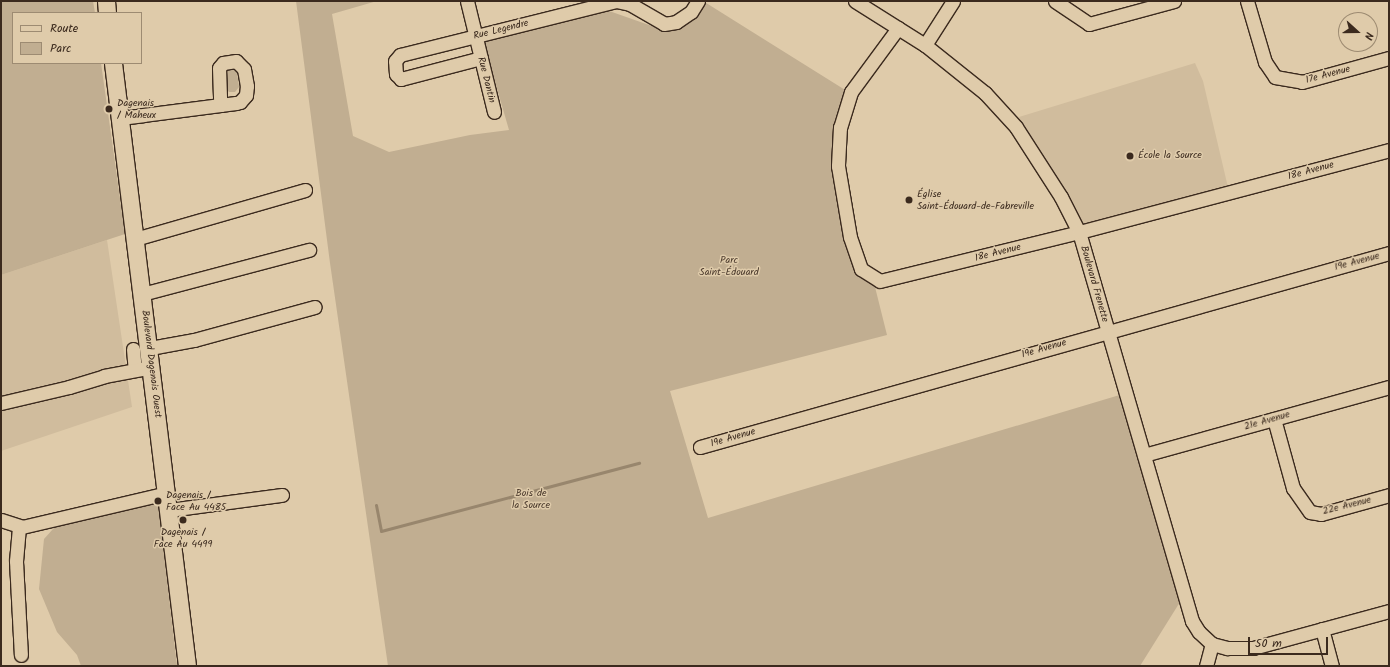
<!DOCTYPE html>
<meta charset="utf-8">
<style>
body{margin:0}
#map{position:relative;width:1390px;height:667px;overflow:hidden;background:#dfcbaa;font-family:Kalam,sans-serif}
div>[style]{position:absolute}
.built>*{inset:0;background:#d0bc9d}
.green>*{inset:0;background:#c1ae91}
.stream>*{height:3px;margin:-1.5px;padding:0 1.5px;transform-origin:1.5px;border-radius:1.5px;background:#98866d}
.roads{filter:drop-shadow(1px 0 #3b2a1e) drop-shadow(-1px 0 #3b2a1e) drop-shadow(0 1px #3b2a1e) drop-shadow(0 -1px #3b2a1e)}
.minor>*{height:13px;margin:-6.5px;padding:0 6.5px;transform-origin:6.5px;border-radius:6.5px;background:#dfcbaa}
.major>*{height:17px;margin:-8.5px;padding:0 8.5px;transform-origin:8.5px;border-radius:8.5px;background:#dfcbaa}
.dots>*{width:11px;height:11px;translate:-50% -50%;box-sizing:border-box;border:2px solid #dfcbaa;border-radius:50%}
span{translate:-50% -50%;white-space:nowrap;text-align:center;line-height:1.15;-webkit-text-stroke:3px #dfcbaa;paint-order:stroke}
.street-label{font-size:10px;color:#3b2a1e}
.poi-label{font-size:10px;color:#3b2a1e}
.left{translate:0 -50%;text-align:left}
.park-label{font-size:10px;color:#48372a}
.frame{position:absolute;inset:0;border:2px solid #3b2a1e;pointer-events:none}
.legend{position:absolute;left:12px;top:12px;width:130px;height:52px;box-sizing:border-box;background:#dfcbaa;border:1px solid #9d8b72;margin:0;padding:5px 7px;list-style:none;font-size:12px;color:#3b2a1e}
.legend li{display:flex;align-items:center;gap:8px;height:20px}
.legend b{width:20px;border:1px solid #9d8b72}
.north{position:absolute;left:1338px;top:12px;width:40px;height:40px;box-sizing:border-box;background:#dfcbaa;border:1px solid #9d8b72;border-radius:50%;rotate:111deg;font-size:11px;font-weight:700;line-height:16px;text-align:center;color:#3b2a1e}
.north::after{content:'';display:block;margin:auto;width:14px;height:18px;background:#3b2a1e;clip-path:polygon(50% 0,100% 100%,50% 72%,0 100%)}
.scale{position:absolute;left:1248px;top:637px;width:80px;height:18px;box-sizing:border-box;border:2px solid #3b2a1e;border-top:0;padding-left:5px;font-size:12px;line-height:14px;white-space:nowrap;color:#3b2a1e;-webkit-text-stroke:3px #dfcbaa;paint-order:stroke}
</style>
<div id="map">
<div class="built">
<i style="clip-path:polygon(1195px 63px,1203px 81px,1230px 196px,1079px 232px,1019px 117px)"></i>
<i style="clip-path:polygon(107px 240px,132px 407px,1px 451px,1px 275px)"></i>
</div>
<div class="green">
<i style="clip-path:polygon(1px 1px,93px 1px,95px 13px,13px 13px,13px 63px,101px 63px,125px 234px,1px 275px)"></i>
<i style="clip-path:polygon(296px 1px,377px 1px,332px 14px,353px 136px,389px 152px,470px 135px,509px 130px,482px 37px,595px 6px,666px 31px,698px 1px,703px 1px,858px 98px,844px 125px,843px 148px,853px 261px,873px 279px,887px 335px,670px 391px,708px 518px,1123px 394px,1180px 602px,1140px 666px,388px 666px,330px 263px)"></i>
<i style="clip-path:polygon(228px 69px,233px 69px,237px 73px,239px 87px,235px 92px,229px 92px,225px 87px,225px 72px)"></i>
<i style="clip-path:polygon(158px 501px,177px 666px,81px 666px,77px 655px,57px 632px,39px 589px,44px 539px,62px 519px)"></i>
</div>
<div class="stream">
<i style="left:376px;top:505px;width:26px;rotate:79deg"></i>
<i style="left:381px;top:531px;width:267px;rotate:-14.8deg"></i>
</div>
<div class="roads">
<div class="minor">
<i style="left:467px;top:1px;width:114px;rotate:76.3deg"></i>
<i style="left:855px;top:1px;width:83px;rotate:32.2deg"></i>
<i style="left:925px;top:45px;width:77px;rotate:38.7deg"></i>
<i style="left:985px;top:93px;width:46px;rotate:47.6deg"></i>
<i style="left:1016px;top:127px;width:83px;rotate:57.3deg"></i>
<i style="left:1061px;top:197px;width:39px;rotate:63deg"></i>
<i style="left:1079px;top:232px;width:405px;rotate:73.8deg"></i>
<i style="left:1192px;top:621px;width:13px;rotate:58deg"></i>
<i style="left:1199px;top:632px;width:18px;rotate:43deg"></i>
<i style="left:1212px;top:644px;width:16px;rotate:15deg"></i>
<i style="left:1227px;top:648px;width:26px"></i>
<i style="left:1253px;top:648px;width:141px;rotate:-15.2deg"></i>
<i style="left:1055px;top:1px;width:41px;rotate:34.1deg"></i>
<i style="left:1089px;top:24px;width:88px;rotate:-15.1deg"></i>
<i style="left:1247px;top:1px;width:64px;rotate:73.6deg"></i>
<i style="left:1265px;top:62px;width:18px;rotate:56deg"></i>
<i style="left:1275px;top:77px;width:27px;rotate:10deg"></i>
<i style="left:1302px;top:82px;width:90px;rotate:-15.4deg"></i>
<i style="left:898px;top:28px;width:79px;rotate:126.3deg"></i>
<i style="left:851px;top:92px;width:37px;rotate:107deg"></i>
<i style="left:840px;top:127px;width:39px;rotate:93deg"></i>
<i style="left:838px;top:166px;width:72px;rotate:80.4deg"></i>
<i style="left:850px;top:237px;width:34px;rotate:71deg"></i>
<i style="left:861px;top:269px;width:22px;rotate:32deg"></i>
<i style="left:880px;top:281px;width:205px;rotate:-13.8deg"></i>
<i style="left:1079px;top:232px;width:321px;rotate:-14.8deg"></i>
<i style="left:925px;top:45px;width:52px;rotate:-57.5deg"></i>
<i style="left:481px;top:58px;width:83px;rotate:165.3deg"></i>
<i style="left:401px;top:79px;width:7px;rotate:-135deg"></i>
<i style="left:396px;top:74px;width:13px;rotate:-94deg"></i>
<i style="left:395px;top:61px;width:8px;rotate:-50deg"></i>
<i style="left:400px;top:55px;width:223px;rotate:-14deg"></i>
<i style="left:616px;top:1px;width:14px;rotate:12deg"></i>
<i style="left:630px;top:4px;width:39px;rotate:30deg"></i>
<i style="left:664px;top:24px;width:12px;rotate:-9deg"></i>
<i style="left:676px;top:22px;width:18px;rotate:-34deg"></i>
<i style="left:691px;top:12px;width:13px;rotate:-58deg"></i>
<i style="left:120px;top:118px;width:23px;rotate:-7deg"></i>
<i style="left:143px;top:115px;width:78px;rotate:-7.4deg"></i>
<i style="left:220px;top:105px;width:16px;rotate:-7deg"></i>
<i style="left:236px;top:103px;width:4px;rotate:-14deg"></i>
<i style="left:240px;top:102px;width:9px;rotate:-49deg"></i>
<i style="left:246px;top:95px;width:9px;rotate:-84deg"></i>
<i style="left:247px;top:86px;width:17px;rotate:-100deg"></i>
<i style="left:244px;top:69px;width:11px;rotate:-135deg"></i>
<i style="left:236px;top:61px;width:13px;rotate:171deg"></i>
<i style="left:223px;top:63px;width:6px;rotate:129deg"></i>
<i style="left:219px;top:68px;width:37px;rotate:88deg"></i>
<i style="left:135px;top:239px;width:177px;rotate:-16.1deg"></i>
<i style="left:142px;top:294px;width:173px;rotate:-14.8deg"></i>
<i style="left:150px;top:348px;width:45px;rotate:-10.3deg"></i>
<i style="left:194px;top:340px;width:125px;rotate:-15.3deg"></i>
<i style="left:133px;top:349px;width:21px;rotate:85deg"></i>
<i style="left:1px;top:403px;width:70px;rotate:-13.2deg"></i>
<i style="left:69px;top:387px;width:37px;rotate:-17deg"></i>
<i style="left:104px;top:376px;width:49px;rotate:-10.6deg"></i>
<i style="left:1274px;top:419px;width:72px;rotate:74.6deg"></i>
<i style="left:1293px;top:488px;width:29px;rotate:55deg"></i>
<i style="left:1310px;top:512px;width:11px;rotate:10deg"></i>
<i style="left:1321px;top:514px;width:71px;rotate:-15.6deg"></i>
<i style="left:700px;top:447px;width:716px;rotate:-15.73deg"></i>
<i style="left:1144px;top:455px;width:254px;rotate:-15.5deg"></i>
<i style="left:169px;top:510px;width:114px;rotate:-7.6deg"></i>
<i style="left:1px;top:520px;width:22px;rotate:18deg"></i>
<i style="left:22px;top:527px;width:149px;rotate:-13.2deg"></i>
<i style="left:19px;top:527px;width:34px;rotate:95deg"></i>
<i style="left:16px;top:561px;width:94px;rotate:87deg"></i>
<i style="left:1322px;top:629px;width:38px;rotate:75deg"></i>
<i style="left:1206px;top:666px;width:23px;rotate:-75deg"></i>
</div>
<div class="major">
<i style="left:106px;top:1px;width:12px;rotate:85deg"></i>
<i style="left:113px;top:63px;width:608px;rotate:83deg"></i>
</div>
</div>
<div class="dots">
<i style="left:109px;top:109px;background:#3b2a1e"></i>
<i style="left:1130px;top:156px;background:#3b2a1e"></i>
<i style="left:909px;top:200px;background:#3b2a1e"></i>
<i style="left:158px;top:501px;background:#3b2a1e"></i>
<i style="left:183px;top:520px;background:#3b2a1e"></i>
</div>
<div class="street-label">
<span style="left:501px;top:30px;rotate:-14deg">Rue Legendre</span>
<span style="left:1328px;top:75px;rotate:-15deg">17e Avenue</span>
<span style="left:486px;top:80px;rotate:76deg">Rue Dantin</span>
<span style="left:1311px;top:171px;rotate:-15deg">18e Avenue</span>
<span style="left:998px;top:253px;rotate:-14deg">18e Avenue</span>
<span style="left:1357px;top:262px;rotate:-15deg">19e Avenue</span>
<span style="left:1094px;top:284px;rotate:74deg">Boulevard Frenette</span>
<span style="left:1044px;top:349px;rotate:-16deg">19e Avenue</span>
<span style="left:151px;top:364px;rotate:83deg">Boulevard Dagenais Ouest</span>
<span style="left:1267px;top:421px;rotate:-16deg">21e Avenue</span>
<span style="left:733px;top:438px;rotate:-16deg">19e Avenue</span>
<span style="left:1347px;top:506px;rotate:-14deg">22e Avenue</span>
</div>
<div class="poi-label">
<span class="left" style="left:117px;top:109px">Dagenais<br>/ Maheux</span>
<span class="left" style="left:1138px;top:156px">École la Source</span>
<span class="left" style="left:917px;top:200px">Église<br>Saint-Édouard-de-Fabreville</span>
<span class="left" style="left:166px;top:501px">Dagenais /<br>Face Au 4485</span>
<span style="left:183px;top:538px">Dagenais /<br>Face Au 4499</span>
</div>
<div class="park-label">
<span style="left:729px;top:266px">Parc<br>Saint-Édouard</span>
<span style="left:531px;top:499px">Bois de<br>la Source</span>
</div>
<div class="frame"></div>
<ul class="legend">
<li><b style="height:5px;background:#dfcbaa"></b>Route</li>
<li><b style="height:11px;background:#c1ae91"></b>Parc</li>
</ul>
<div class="north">N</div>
<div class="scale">50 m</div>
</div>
